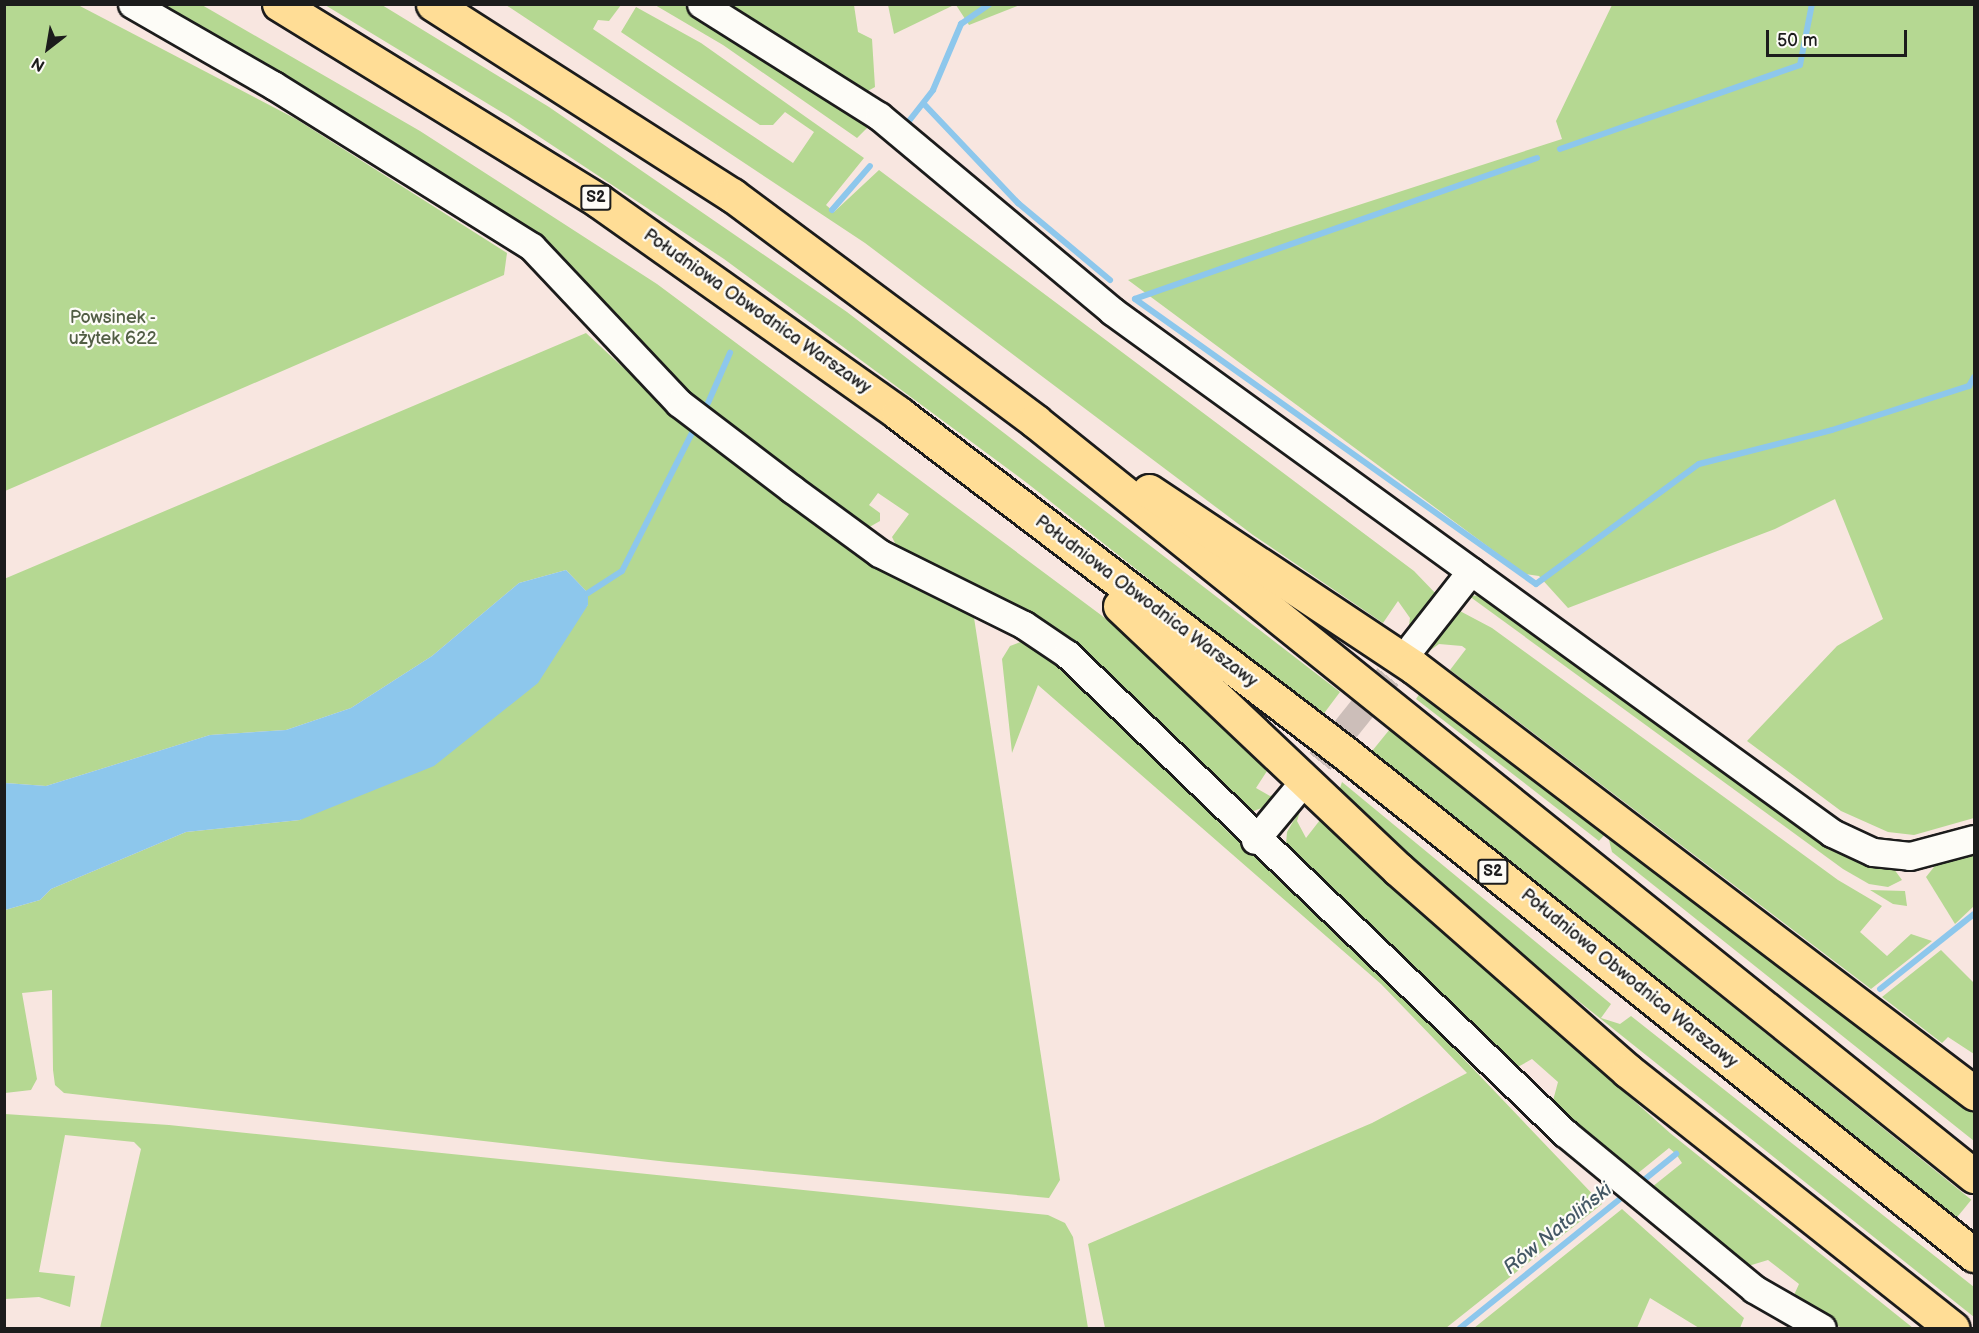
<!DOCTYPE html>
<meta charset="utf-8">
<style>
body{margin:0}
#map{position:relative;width:1979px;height:1333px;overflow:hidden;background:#f8e6e0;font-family:"Balsamiq Sans",sans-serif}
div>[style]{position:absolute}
.green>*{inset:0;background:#b5d892;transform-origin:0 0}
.water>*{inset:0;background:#8dc7ec}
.stream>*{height:6px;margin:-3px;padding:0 3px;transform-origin:3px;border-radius:3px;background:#8dc7ec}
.minor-tunnel>*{height:27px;margin-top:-13.5px;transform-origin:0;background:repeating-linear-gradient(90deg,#ccbeb9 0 27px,transparent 0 41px)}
.roads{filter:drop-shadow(2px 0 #1c1c1c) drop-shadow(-2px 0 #1c1c1c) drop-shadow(0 2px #1c1c1c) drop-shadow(0 -2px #1c1c1c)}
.minor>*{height:27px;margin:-13.5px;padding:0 13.5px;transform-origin:13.5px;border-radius:13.5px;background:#fdfcf7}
.highway>*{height:33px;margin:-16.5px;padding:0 16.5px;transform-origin:16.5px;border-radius:16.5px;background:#ffdd96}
span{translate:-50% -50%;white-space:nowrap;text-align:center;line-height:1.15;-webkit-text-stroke:4.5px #fdfcf7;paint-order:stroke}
.shield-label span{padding:2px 4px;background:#fdfcf7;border:2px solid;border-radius:4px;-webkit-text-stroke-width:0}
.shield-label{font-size:16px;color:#1c1c1c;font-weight:700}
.street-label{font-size:18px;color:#1c1c1c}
.park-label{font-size:18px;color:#525e45}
.water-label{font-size:20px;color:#445865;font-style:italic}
.frame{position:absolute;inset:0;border:6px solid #1c1c1c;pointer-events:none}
.north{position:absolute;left:18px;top:18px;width:60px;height:60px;-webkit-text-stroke:4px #fdfcf7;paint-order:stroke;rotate:211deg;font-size:16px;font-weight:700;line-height:24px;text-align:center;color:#1c1c1c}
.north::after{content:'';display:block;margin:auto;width:21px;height:27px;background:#1c1c1c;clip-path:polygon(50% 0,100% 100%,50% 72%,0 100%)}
.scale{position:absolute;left:1766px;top:30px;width:141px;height:27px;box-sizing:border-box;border:3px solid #1c1c1c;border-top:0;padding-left:8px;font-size:18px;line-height:21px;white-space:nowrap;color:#1c1c1c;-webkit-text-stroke:4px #fdfcf7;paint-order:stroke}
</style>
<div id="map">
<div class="green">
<i style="clip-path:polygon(5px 4px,78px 5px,296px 119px,507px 253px,504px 275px,5px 491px)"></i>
<i style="clip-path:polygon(148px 5px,202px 5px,420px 131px,657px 284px,1101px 615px,1157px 661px,1267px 771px,1256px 788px,1270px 796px,1279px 793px,1267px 806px,1251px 812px,1109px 678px,898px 549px,892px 537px,909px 514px,878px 493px,869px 505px,880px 513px,880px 521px,866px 529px,773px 463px,674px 382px,575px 269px,540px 241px)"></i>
<i style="clip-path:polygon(325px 5px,382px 5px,549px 107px,847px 312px,1340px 692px,1322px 716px,1027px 483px,724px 259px,508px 116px)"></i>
<i style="clip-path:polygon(506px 5px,621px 5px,609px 21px,598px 20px,593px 29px,793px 163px,814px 132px,785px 112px,773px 125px,760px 125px,621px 32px,636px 7px,701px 43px,864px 158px,826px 205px,834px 212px,879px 170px,1414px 571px,1439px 597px,1408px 632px,1410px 618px,1398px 601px,1383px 623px,1253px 535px,865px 243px)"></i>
<i style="clip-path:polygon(655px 5px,683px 5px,872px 123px,857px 138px,723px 45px)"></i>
<i style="clip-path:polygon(719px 5px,854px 5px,858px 32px,872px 39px,875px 87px,866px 92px)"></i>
<i style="clip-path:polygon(888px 5px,888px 4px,954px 5px,894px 34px)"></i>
<i style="clip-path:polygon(956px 5px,1020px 5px,969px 25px)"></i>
<i style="clip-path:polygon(1612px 5px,1974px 5px,1974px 818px,1914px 835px,1888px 832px,1841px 811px,1747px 741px,1837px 646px,1883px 619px,1835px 499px,1775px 529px,1568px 608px,1539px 576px,1525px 574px,1128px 280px,1562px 139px,1556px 121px)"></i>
<i style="clip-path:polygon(586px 333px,701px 440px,706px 433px,973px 611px,1060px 1180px,1049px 1198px,668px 1162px,64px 1093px,55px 1085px,53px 1070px,52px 990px,22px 993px,37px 1079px,31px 1090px,5px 1093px,5px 910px,40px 900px,51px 889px,186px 832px,300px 820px,588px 605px,588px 593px,566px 570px,519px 583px,432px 656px,351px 708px,286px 730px,210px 735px,46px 786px,5px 783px,4px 579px)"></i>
<i style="clip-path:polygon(1484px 595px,1891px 865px,1902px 880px,1888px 887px,1869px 884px,1843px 869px,1469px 596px)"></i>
<i style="clip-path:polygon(1458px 610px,1492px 628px,1838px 880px,1882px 906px,1860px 932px,1887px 956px,1911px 934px,1932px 941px,1871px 989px,1450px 670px,1466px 649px,1462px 646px,1439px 644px,1425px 654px)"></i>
<i style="clip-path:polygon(1023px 641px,1039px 647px,1086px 686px,1227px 831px,1379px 970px,1602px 1204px,1446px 1328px,1105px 1328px,1088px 1244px,1372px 1123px,1467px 1073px,1381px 984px,1038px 685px,1012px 753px,1002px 659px,1010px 646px)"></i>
<i style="clip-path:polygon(1422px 690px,1974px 1110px,1974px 1141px,1612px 852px,1607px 832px,1599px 841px,1416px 699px)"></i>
<i style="left:1390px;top:729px;width:748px;height:31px;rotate:39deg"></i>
<i style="clip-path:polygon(1342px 782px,1611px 1004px,1601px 1018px,1620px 1024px,1631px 1016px,1974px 1287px,1974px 1317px,1532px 964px,1397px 850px,1338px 794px)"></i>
<i style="clip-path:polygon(1301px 808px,1297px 821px,1306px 838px,1320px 820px,1670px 1133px,1913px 1328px,1842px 1328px,1799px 1306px,1794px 1295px,1799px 1284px,1768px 1260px,1745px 1267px,1647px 1191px,1682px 1163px,1676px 1154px,1669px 1148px,1632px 1178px,1551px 1108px,1558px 1082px,1532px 1059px,1516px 1068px,1295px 857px,1286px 844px,1287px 832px)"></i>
<i style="clip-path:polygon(1974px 848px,1974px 906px,1955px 924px,1926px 877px,1938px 862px)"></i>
<i style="clip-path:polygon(1870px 890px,1905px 891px,1907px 906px,1893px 904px)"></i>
<i style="clip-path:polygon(1941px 950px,1974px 983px,1974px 1054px,1948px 1037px,1942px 1043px,1882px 997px)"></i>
<i style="clip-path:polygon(5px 1114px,169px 1125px,1048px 1215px,1065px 1223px,1073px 1237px,1088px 1328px,100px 1328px,141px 1149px,134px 1142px,65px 1135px,39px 1272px,75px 1276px,70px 1307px,39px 1297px,5px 1299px)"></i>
<i style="clip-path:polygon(1622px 1209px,1744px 1318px,1740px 1328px,1699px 1328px,1650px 1298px,1637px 1328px,1474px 1328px)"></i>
</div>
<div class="water">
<i style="clip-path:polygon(566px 570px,588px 593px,588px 605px,538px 683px,434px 766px,300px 820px,186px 832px,51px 889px,40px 900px,5px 910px,5px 783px,46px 786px,210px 735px,286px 730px,351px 708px,432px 656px,519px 583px)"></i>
</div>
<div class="stream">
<i style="left:924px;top:104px;width:137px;rotate:46.5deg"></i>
<i style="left:1018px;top:203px;width:120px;rotate:39.9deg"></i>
<i style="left:909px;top:121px;width:39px;rotate:-52deg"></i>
<i style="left:933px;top:90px;width:72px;rotate:-67deg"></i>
<i style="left:961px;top:24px;width:35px;rotate:-35deg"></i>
<i style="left:1560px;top:149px;width:254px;rotate:-19.3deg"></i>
<i style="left:1800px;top:65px;width:62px;rotate:-78.9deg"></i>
<i style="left:1537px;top:158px;width:426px;rotate:160.7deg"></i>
<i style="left:1135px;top:299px;width:492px;rotate:35.4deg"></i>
<i style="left:1536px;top:584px;width:202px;rotate:-36.4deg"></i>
<i style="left:1699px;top:464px;width:137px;rotate:-14.3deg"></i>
<i style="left:1832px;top:430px;width:144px;rotate:-17.8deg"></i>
<i style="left:1969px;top:386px;width:10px;rotate:-61deg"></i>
<i style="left:832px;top:210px;width:58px;rotate:-49.2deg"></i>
<i style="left:708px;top:403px;width:55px;rotate:-66.3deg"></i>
<i style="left:588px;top:593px;width:40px;rotate:-32.9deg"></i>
<i style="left:622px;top:571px;width:159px;rotate:-63.1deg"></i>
<i style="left:1880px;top:989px;width:120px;rotate:-38.6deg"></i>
<i style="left:1639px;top:1184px;width:48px;rotate:-39deg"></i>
<i style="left:1460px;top:1328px;width:213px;rotate:-38.9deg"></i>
</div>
<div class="minor-tunnel">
<i style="left:1294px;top:793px;width:190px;rotate:-51.2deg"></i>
</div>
<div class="roads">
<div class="minor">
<i style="left:132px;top:4px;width:163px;rotate:29.9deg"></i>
<i style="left:273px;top:85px;width:305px;rotate:32deg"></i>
<i style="left:532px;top:247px;width:214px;rotate:46.7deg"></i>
<i style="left:679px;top:403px;width:142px;rotate:37.3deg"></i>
<i style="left:792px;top:489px;width:108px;rotate:36.3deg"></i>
<i style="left:879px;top:553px;width:162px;rotate:26.4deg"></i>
<i style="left:1024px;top:625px;width:52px;rotate:34deg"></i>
<i style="left:1067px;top:654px;width:691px;rotate:43.89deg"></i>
<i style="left:1565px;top:1133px;width:245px;rotate:39.5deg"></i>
<i style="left:1754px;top:1289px;width:78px;rotate:29.8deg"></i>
<i style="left:701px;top:4px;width:210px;rotate:32.2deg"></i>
<i style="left:879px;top:116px;width:304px;rotate:39.9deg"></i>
<i style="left:1112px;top:311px;width:889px;rotate:35.94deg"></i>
<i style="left:1832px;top:833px;width:45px;rotate:24.9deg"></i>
<i style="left:1873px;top:852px;width:37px;rotate:6deg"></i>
<i style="left:1910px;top:856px;width:66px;rotate:-14.9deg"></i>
<i style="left:1413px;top:645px;width:94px;rotate:-51.9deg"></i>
<i style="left:1255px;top:840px;width:61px;rotate:-50.3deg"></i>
</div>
<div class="highway">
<i style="left:279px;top:4px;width:376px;rotate:31.6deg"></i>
<i style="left:599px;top:201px;width:367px;rotate:35.3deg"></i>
<i style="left:898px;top:413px;width:562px;rotate:37.26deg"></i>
<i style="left:1345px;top:753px;width:805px;rotate:38.59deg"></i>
<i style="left:433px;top:4px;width:355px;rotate:32.6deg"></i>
<i style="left:732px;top:195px;width:378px;rotate:36.7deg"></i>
<i style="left:1035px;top:421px;width:1205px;rotate:38.8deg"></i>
<i style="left:1149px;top:491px;width:318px;rotate:33.6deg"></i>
<i style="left:1414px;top:667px;width:704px;rotate:37.26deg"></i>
<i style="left:1120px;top:606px;width:383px;rotate:43.4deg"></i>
<i style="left:1398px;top:869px;width:306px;rotate:41.3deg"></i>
<i style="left:1628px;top:1071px;width:414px;rotate:38.4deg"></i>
</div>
</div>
<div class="shield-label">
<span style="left:596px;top:198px">S2</span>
<span style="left:1493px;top:872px">S2</span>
</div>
<div class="street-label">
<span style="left:757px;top:312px;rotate:35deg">Południowa Obwodnica Warszawy</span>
<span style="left:1146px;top:602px;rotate:37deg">Południowa Obwodnica Warszawy</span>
<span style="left:1629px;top:979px;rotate:39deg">Południowa Obwodnica Warszawy</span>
</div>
<div class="park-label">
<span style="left:113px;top:329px">Powsinek -<br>użytek 622</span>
</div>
<div class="water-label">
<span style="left:1558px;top:1229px;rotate:-39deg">Rów Natoliński</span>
</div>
<div class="frame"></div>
<div class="north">N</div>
<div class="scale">50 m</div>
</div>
